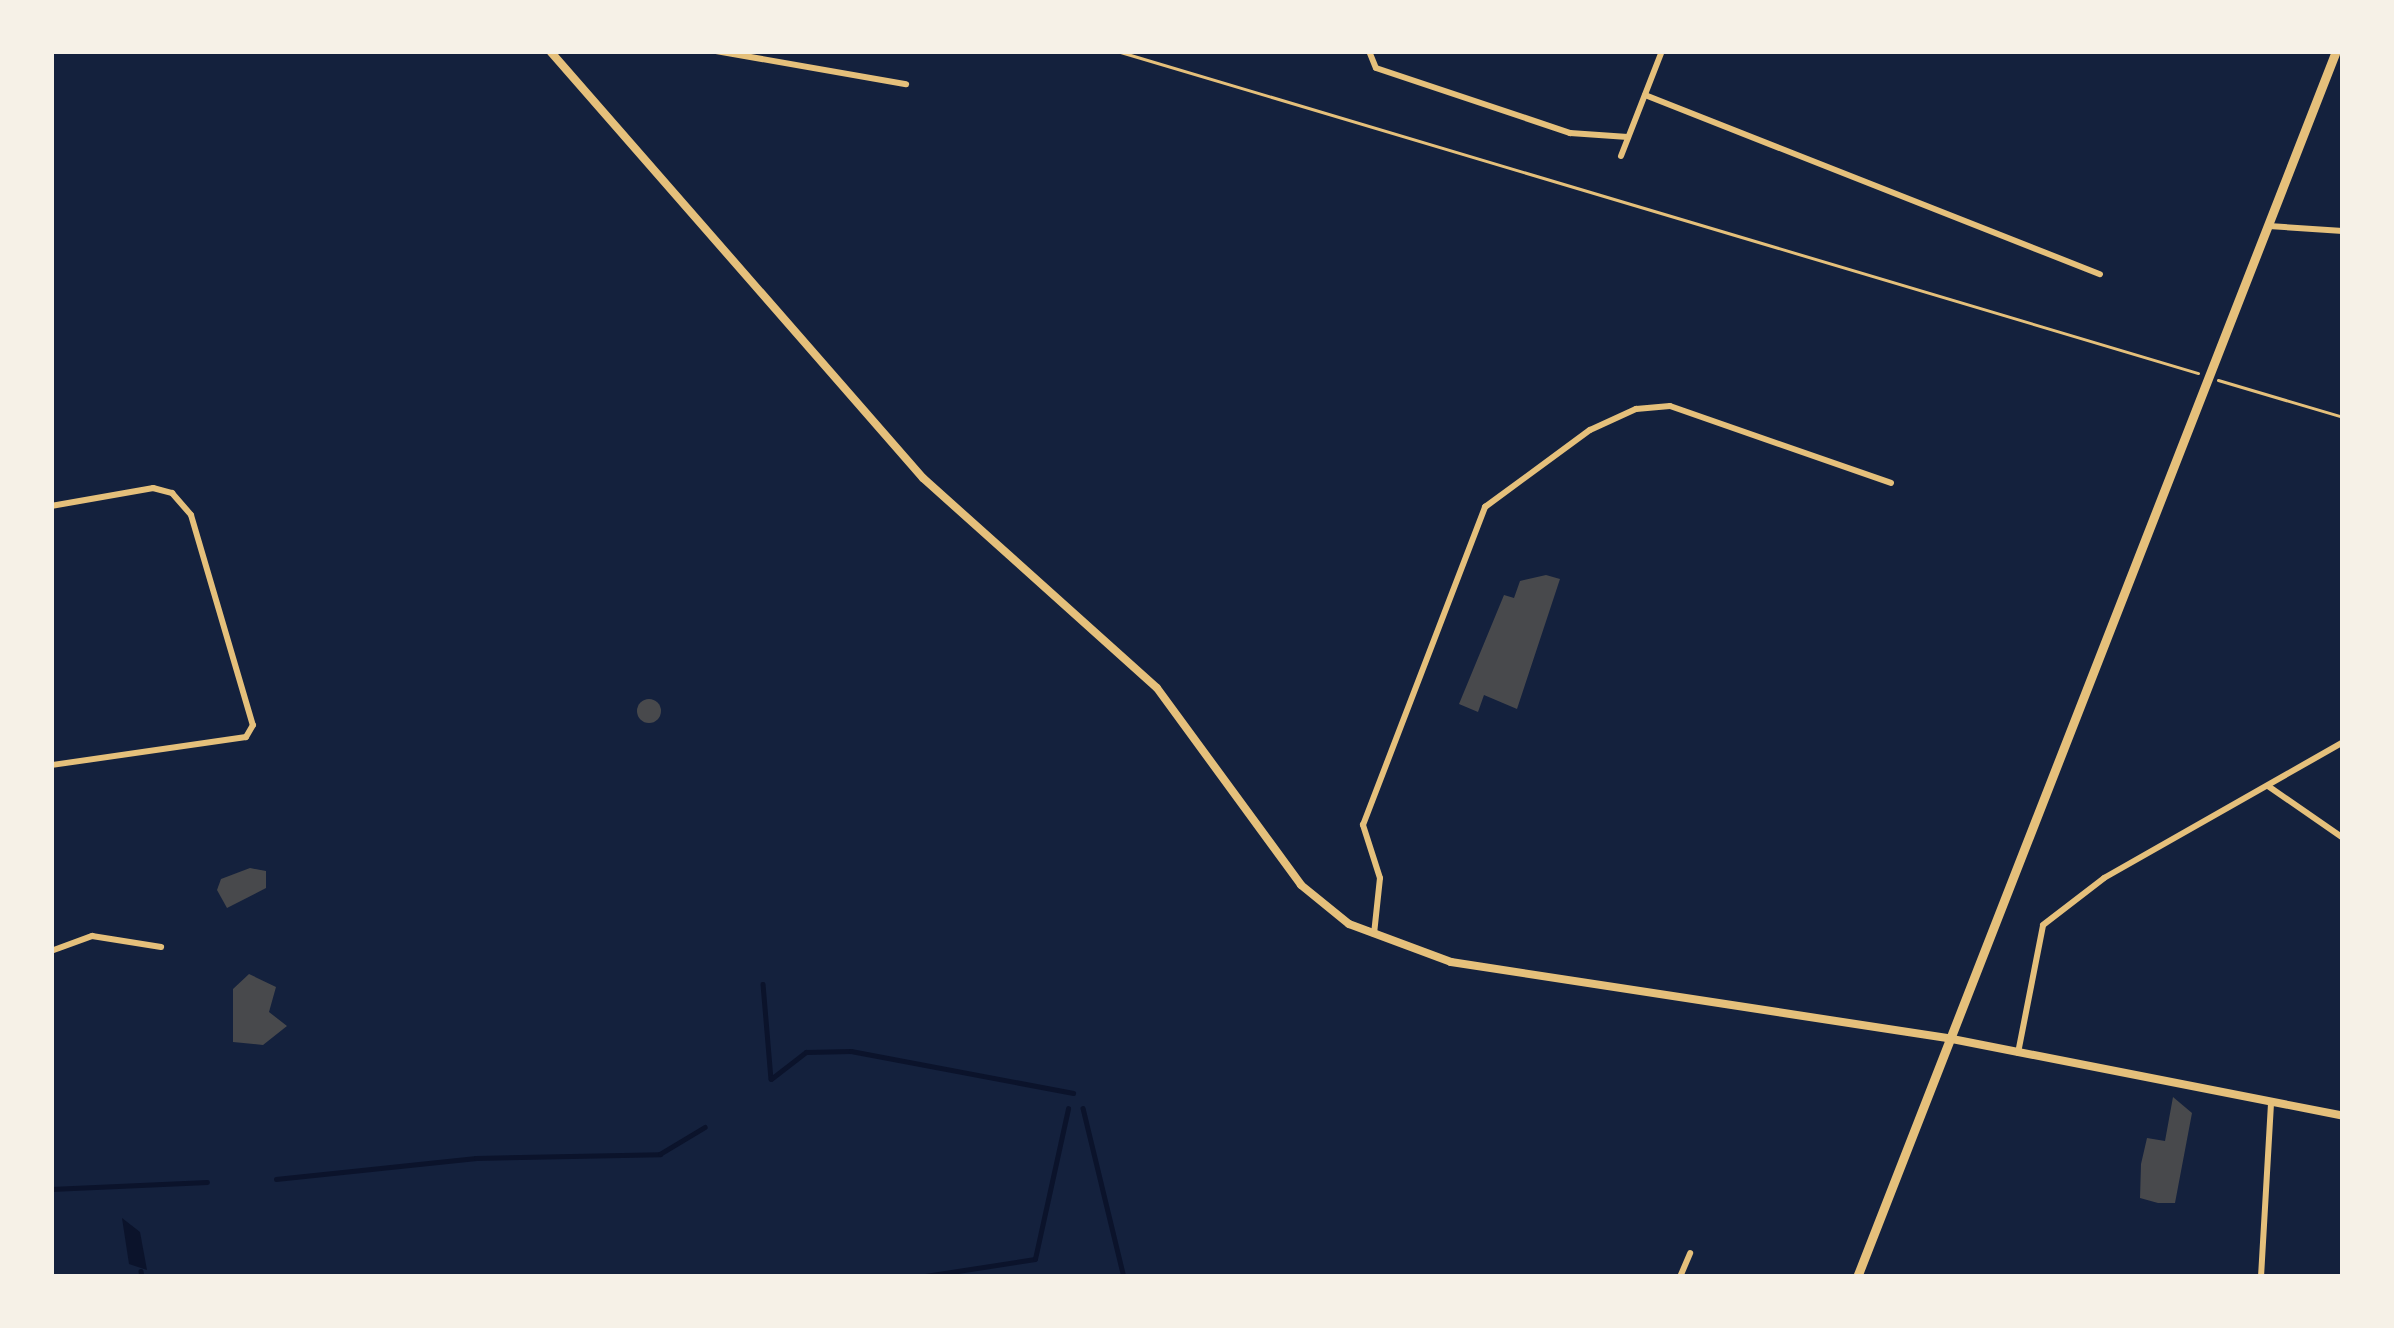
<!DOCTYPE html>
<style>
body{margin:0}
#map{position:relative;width:2394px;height:1328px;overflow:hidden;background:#14213d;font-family:Helvetica,sans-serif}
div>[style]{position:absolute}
.water>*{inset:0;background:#0b132b}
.stream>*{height:4.5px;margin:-2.25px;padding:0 2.25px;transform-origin:2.25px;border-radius:2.25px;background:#0b132b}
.building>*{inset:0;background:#48494c}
.round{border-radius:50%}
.path>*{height:3px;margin:-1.5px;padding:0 1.5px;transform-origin:1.5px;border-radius:1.5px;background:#e5c07b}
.minor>*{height:6px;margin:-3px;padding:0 3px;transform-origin:3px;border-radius:3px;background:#e5c07b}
.tertiary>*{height:8px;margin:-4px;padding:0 4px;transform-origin:4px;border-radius:4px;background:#e5c07b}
.secondary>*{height:9px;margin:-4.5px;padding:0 4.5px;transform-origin:4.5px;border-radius:4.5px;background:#e5c07b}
span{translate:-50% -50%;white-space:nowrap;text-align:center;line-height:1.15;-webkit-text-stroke:10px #f6f1e7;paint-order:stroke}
.frame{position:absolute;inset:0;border:54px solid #f6f1e7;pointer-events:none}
</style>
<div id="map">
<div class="water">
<i style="clip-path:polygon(122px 1218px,140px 1232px,147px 1270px,129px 1264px)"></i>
</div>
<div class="stream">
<i style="left:763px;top:984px;width:95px;rotate:85.2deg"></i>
<i style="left:771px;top:1079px;width:44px;rotate:-37.6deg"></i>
<i style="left:806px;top:1052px;width:45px;rotate:-1.3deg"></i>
<i style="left:851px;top:1051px;width:226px;rotate:10.7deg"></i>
<i style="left:1083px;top:1108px;width:174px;rotate:76.4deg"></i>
<i style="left:276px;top:1179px;width:201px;rotate:-6deg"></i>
<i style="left:476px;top:1158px;width:184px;rotate:-1.2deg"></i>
<i style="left:660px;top:1154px;width:52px;rotate:-31deg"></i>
<i style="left:51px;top:1189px;width:156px;rotate:-2.6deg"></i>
<i style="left:141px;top:1271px;width:6px;rotate:81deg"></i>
<i style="left:919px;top:1277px;width:117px;rotate:-8.8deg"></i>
<i style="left:1035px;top:1259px;width:154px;rotate:-77.6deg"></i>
</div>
<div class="building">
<i style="clip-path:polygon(1546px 575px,1560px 579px,1517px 709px,1484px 695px,1478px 712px,1459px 704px,1504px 595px,1514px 598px,1520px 581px)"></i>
<i class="round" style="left:637px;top:699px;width:24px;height:24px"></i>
<i style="clip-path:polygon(250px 868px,266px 871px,266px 888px,227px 908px,217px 890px,221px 879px)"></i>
<i style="clip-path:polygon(249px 974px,276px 987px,269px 1012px,287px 1026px,263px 1045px,233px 1042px,233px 989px)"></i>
<i style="clip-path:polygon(2173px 1097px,2192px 1113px,2175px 1203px,2158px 1203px,2140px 1198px,2141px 1164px,2147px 1138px,2165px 1141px)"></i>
</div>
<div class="path">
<i style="left:1117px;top:51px;width:1128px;rotate:16.59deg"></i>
<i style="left:2218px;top:380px;width:130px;rotate:16.5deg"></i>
</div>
<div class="minor">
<i style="left:716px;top:51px;width:193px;rotate:9.9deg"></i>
<i style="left:1369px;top:51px;width:18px;rotate:68deg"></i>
<i style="left:1376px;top:68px;width:205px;rotate:18.5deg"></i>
<i style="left:1570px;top:133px;width:58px;rotate:3.9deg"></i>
<i style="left:1645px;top:95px;width:489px;rotate:21.5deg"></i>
<i style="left:1621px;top:156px;width:113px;rotate:-68.7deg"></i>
<i style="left:2269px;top:226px;width:74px;rotate:3.9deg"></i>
<i style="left:51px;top:506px;width:104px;rotate:-10deg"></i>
<i style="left:153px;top:488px;width:20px;rotate:15deg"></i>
<i style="left:172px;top:493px;width:29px;rotate:49deg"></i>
<i style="left:191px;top:515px;width:219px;rotate:73.6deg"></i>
<i style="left:253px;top:725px;width:14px;rotate:120deg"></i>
<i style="left:246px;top:737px;width:197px;rotate:171.8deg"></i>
<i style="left:2268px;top:786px;width:91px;rotate:34.7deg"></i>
<i style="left:1374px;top:934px;width:56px;rotate:-83.9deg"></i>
<i style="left:1380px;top:878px;width:56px;rotate:-107.8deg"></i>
<i style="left:1363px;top:825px;width:341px;rotate:-69deg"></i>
<i style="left:1485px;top:507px;width:130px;rotate:-36.3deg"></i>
<i style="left:1590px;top:430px;width:51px;rotate:-24.5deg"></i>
<i style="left:1636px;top:409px;width:34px;rotate:-5deg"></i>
<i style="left:1670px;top:406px;width:234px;rotate:19.2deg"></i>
<i style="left:51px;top:951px;width:44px;rotate:-20.1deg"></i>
<i style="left:92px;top:936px;width:70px;rotate:9.1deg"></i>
<i style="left:2018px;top:1053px;width:130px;rotate:-78.9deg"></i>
<i style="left:2043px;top:925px;width:77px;rotate:-37.6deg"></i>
<i style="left:2104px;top:878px;width:275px;rotate:-29.6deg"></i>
<i style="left:1680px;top:1277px;width:26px;rotate:-67deg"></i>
<i style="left:2261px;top:1277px;width:176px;rotate:-86.7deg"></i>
</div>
<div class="tertiary">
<i style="left:550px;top:51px;width:567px;rotate:48.86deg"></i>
<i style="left:923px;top:478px;width:314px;rotate:41.9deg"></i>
<i style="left:1157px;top:688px;width:244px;rotate:53.8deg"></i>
<i style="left:1301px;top:885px;width:62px;rotate:39.1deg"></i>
<i style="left:1349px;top:924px;width:109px;rotate:20.4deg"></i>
<i style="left:1451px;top:962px;width:502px;rotate:8.71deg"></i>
<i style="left:1947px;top:1038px;width:404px;rotate:11.1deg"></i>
</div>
<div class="secondary">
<i style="left:1857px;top:1277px;width:1316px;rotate:-68.66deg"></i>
</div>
<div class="frame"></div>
</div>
